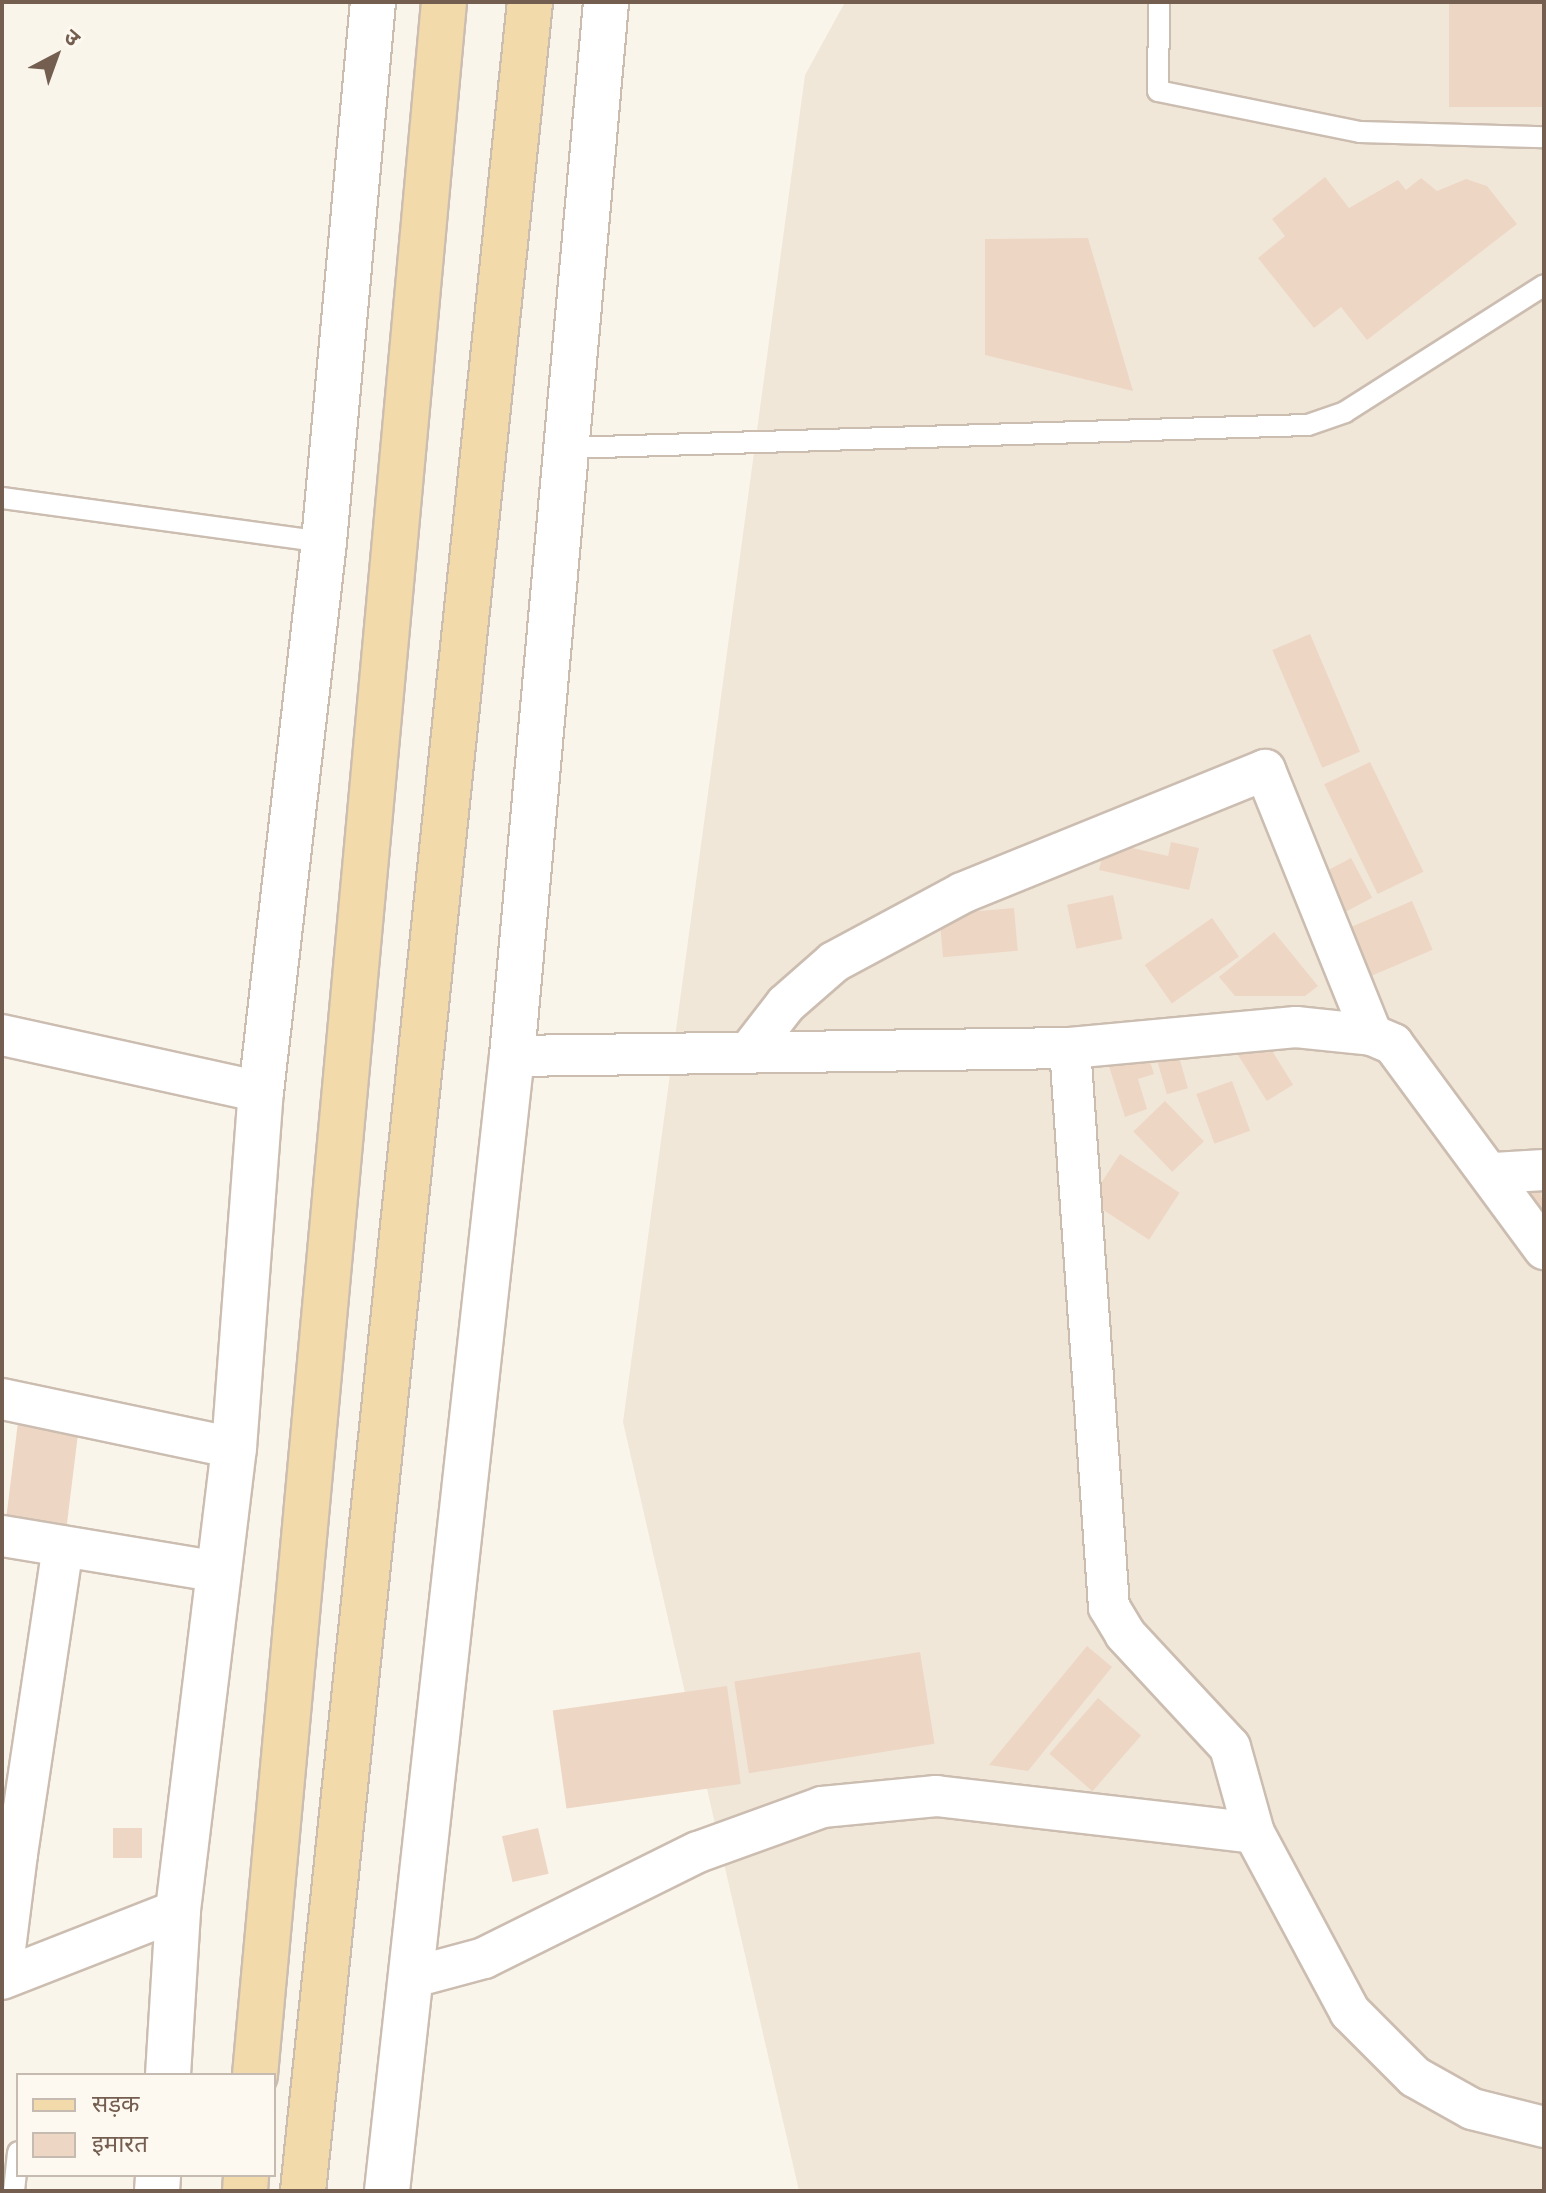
<!DOCTYPE html>
<meta charset="utf-8">
<style>
body{margin:0}
#map{position:relative;width:1546px;height:2193px;overflow:hidden;background:#faf5ea;font-family:Montserrat,"Noto Sans Devanagari",sans-serif}
div>[style]{position:absolute}
.residential>*{inset:0;background:#f1e7d9}
.building>*{inset:0;background:#edd6c4;transform-origin:0 0}
.roads{filter:drop-shadow(2px 0 #ccbdb1) drop-shadow(-2px 0 #ccbdb1) drop-shadow(0 2px #ccbdb1) drop-shadow(0 -2px #ccbdb1)}
.service>*{height:20px;margin:-10px;padding:0 10px;transform-origin:10px;border-radius:10px;background:#fff}
.minor>*{height:40px;margin:-20px;padding:0 20px;transform-origin:20px;border-radius:20px;background:#fff}
.tertiary>*{height:44px;margin:-22px;padding:0 22px;transform-origin:22px;border-radius:22px;background:#fff}
.primary>*{height:44px;margin:-22px;padding:0 22px;transform-origin:22px;border-radius:22px;background:#f2daaa}
span{translate:-50% -50%;white-space:nowrap;text-align:center;line-height:1.15;-webkit-text-stroke:6px #fdf9f0;paint-order:stroke}
.frame{position:absolute;inset:0;border:4px solid #735e50;pointer-events:none}
.legend{position:absolute;left:16px;top:2073px;width:260px;height:104px;box-sizing:border-box;background:#fdf9f0;border:2px solid #c6bbb0;margin:0;padding:10px 14px;list-style:none;font-size:24px;color:#735e50}
.legend li{display:flex;align-items:center;gap:16px;height:40px}
.legend b{width:40px;border:2px solid #c6bbb0}
.north{position:absolute;left:16px;top:16px;width:80px;height:80px;-webkit-text-stroke:6px #fdf9f0;paint-order:stroke;rotate:41deg;font-size:22px;font-weight:700;line-height:32px;text-align:center;color:#735e50}
.north::after{content:'';display:block;margin:auto;width:28px;height:36px;background:#735e50;clip-path:polygon(50% 0,100% 100%,50% 72%,0 100%)}
</style>
<div id="map">
<div class="residential">
<i style="clip-path:polygon(845px 2px,1544px 2px,1544px 2191px,799px 2191px,623px 1422px,805px 75px)"></i>
</div>
<div class="building">
<i style="left:1449px;top:2px;width:95px;height:105px"></i>
<i style="clip-path:polygon(1325px 177px,1349px 208px,1398px 180px,1406px 190px,1421px 178px,1437px 191px,1466px 179px,1487px 186px,1517px 224px,1367px 340px,1341px 307px,1314px 328px,1258px 258px,1285px 236px,1272px 219px)"></i>
<i style="clip-path:polygon(1088px 238px,1133px 391px,985px 355px,985px 239px)"></i>
<i style="left:1310px;top:634px;width:128px;height:41px;rotate:67deg"></i>
<i style="left:1370px;top:762px;width:122px;height:51px;rotate:64deg"></i>
<i style="clip-path:polygon(1106px 842px,1168px 856px,1171px 842px,1199px 848px,1189px 890px,1099px 870px)"></i>
<i style="left:1351px;top:858px;width:45px;height:41px;rotate:62deg"></i>
<i style="left:1113px;top:895px;width:45px;height:47px;rotate:78deg"></i>
<i style="left:1412px;top:901px;width:53px;height:74px;rotate:67deg"></i>
<i style="left:1014px;top:908px;width:43px;height:75px;rotate:85deg"></i>
<i style="left:1212px;top:918px;width:47px;height:82px;rotate:55deg"></i>
<i style="clip-path:polygon(1274px 932px,1318px 986px,1305px 996px,1235px 996px,1219px 977px)"></i>
<i style="left:1264px;top:1038px;width:55px;height:31px;rotate:58deg"></i>
<i style="left:1175px;top:1043px;width:47px;height:22px;rotate:74deg"></i>
<i style="clip-path:polygon(1146px 1049px,1154px 1074px,1138px 1079px,1147px 1109px,1125px 1117px,1107px 1060px)"></i>
<i style="left:1232px;top:1081px;width:53px;height:38px;rotate:70deg"></i>
<i style="left:1165px;top:1101px;width:56px;height:44px;rotate:46deg"></i>
<i style="left:1120px;top:1154px;width:71px;height:56px;rotate:33deg"></i>
<i style="clip-path:polygon(1537px 1178px,1544px 1207px,1526px 1214px,1515px 1187px)"></i>
<i style="left:18px;top:1422px;width:61px;height:98px;rotate:7deg"></i>
<i style="clip-path:polygon(1087px 1646px,1112px 1667px,1028px 1771px,989px 1765px)"></i>
<i style="left:920px;top:1652px;width:93px;height:188px;rotate:81deg"></i>
<i style="left:727px;top:1686px;width:99px;height:176px;rotate:82deg"></i>
<i style="left:1098px;top:1698px;width:57px;height:74px;rotate:41deg"></i>
<i style="left:113px;top:1828px;width:29px;height:30px"></i>
<i style="left:538px;top:1828px;width:47px;height:37px;rotate:77deg"></i>
</div>
<div class="roads">
<div class="service">
<i style="left:1159px;top:2px;width:89px;rotate:90.6deg"></i>
<i style="left:1158px;top:91px;width:206px;rotate:11.5deg"></i>
<i style="left:1360px;top:132px;width:184px;rotate:1.6deg"></i>
<i style="left:567px;top:448px;width:741px;rotate:-1.78deg"></i>
<i style="left:1308px;top:425px;width:39px;rotate:-19deg"></i>
<i style="left:1345px;top:412px;width:236px;rotate:-32.5deg"></i>
<i style="left:2px;top:498px;width:325px;rotate:7.8deg"></i>
<i style="left:14px;top:2191px;width:39px;rotate:-84deg"></i>
</div>
<div class="minor">
<i style="left:2px;top:1035px;width:265px;rotate:12.4deg"></i>
<i style="left:1070px;top:1048px;width:560px;rotate:86.01deg"></i>
<i style="left:1109px;top:1607px;width:31px;rotate:59deg"></i>
<i style="left:1125px;top:1634px;width:154px;rotate:47.1deg"></i>
<i style="left:1230px;top:1747px;width:89px;rotate:74.4deg"></i>
<i style="left:1254px;top:1833px;width:203px;rotate:61.8deg"></i>
<i style="left:1350px;top:2012px;width:92px;rotate:45deg"></i>
<i style="left:1415px;top:2077px;width:65px;rotate:29.3deg"></i>
<i style="left:1472px;top:2109px;width:74px;rotate:14deg"></i>
<i style="left:748px;top:1053px;width:62px;rotate:-52.2deg"></i>
<i style="left:786px;top:1004px;width:64px;rotate:-41.2deg"></i>
<i style="left:834px;top:962px;width:145px;rotate:-28.3deg"></i>
<i style="left:962px;top:893px;width:327px;rotate:-22.1deg"></i>
<i style="left:1265px;top:770px;width:286px;rotate:68deg"></i>
<i style="left:1372px;top:1035px;width:23px;rotate:23deg"></i>
<i style="left:1393px;top:1044px;width:255px;rotate:53.6deg"></i>
<i style="left:512px;top:1056px;width:558px;rotate:-0.82deg"></i>
<i style="left:1070px;top:1048px;width:227px;rotate:-5.3deg"></i>
<i style="left:1296px;top:1027px;width:76px;rotate:6deg"></i>
<i style="left:1494px;top:1173px;width:50px;rotate:-3.4deg"></i>
<i style="left:2px;top:1399px;width:237px;rotate:11.9deg"></i>
<i style="left:2px;top:1536px;width:221px;rotate:9.4deg"></i>
<i style="left:2px;top:1851px;width:15px;rotate:11deg"></i>
<i style="left:17px;top:1854px;width:119px;rotate:97.2deg"></i>
<i style="left:17px;top:1854px;width:311px;rotate:-81.5deg"></i>
<i style="left:410px;top:1978px;width:77px;rotate:-15.1deg"></i>
<i style="left:484px;top:1958px;width:239px;rotate:-26.4deg"></i>
<i style="left:698px;top:1852px;width:132px;rotate:-19.9deg"></i>
<i style="left:822px;top:1807px;width:115px;rotate:-5.5deg"></i>
<i style="left:936px;top:1796px;width:320px;rotate:6.6deg"></i>
<i style="left:2px;top:1979px;width:189px;rotate:-21.4deg"></i>
</div>
<div class="tertiary">
<i style="left:168px;top:2075px;width:165px;rotate:-86.5deg"></i>
<i style="left:178px;top:1910px;width:465px;rotate:-83.1deg"></i>
<i style="left:234px;top:1448px;width:357px;rotate:-85.7deg"></i>
<i style="left:261px;top:1092px;width:554px;rotate:-83.47deg"></i>
<i style="left:324px;top:542px;width:542px;rotate:-84.82deg"></i>
<i style="left:157px;top:2191px;width:16px;rotate:-86deg"></i>
<i style="left:387px;top:2191px;width:1142px;rotate:-83.72deg"></i>
<i style="left:512px;top:1056px;width:1058px;rotate:-84.9deg"></i>
</div>
<div class="primary">
<i style="left:255px;top:2075px;width:2082px;rotate:-84.79deg"></i>
<i style="left:245px;top:2191px;width:16px;rotate:-86deg"></i>
<i style="left:303px;top:2191px;width:2201px;rotate:-84.08deg"></i>
</div>
</div>
<div class="frame"></div>
<ul class="legend">
<li><b style="height:10px;background:#f2daaa"></b>सड़क</li>
<li><b style="height:22px;background:#edd6c4"></b>इमारत</li>
</ul>
<div class="north">उ</div>
</div>
